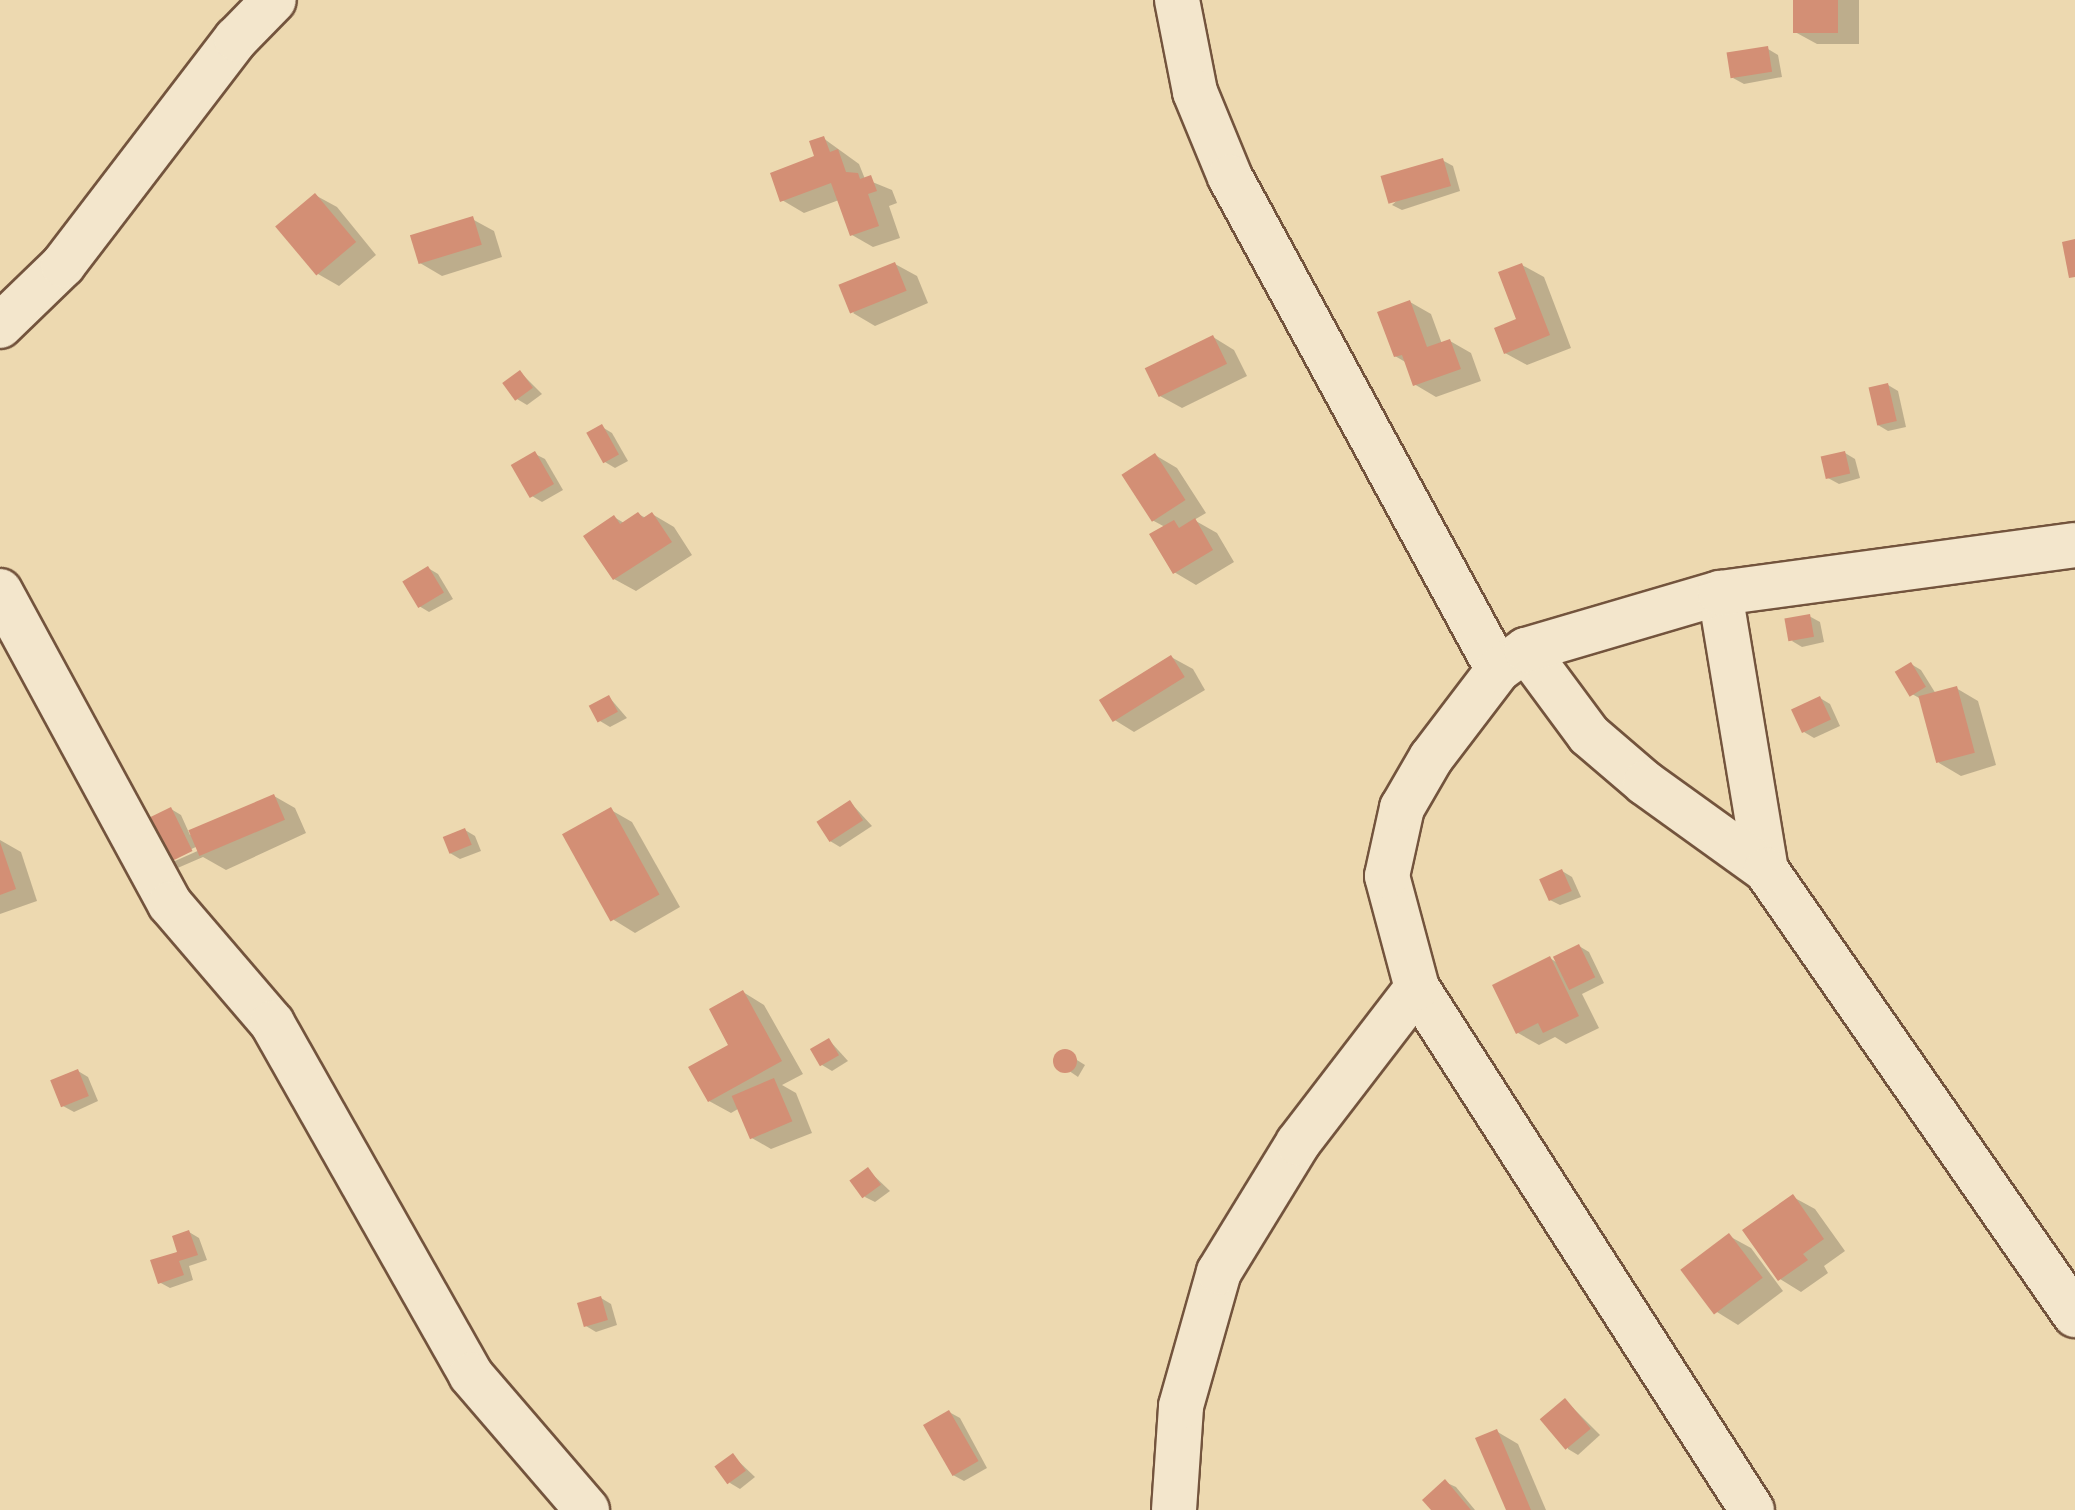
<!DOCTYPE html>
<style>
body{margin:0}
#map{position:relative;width:2075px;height:1510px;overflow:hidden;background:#edd9b0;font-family:"Old Standard TT",serif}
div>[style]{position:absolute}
.shadow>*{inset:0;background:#0003}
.building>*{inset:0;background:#d38f75;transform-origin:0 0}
.round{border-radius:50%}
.roads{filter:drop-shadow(2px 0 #73543d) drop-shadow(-2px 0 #73543d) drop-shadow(0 2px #73543d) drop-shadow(0 -2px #73543d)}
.minor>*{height:44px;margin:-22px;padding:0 22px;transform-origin:22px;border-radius:22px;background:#f3e6cc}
span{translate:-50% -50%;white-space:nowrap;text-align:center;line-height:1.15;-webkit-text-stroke:8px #f3e6cc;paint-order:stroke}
</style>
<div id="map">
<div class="shadow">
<i style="clip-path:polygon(1795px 0,1859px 0,1859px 44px,1817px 44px,1795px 32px)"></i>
<i style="clip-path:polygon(1768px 49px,1778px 55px,1782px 77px,1744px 84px,1733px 78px)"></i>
<i style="clip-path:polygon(823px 138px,859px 164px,865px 179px,892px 190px,897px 203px,889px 206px,900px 238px,873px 247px,852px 235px,839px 200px,804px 213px,782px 200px,817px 158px)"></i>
<i style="clip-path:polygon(1442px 160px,1453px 166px,1460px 191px,1402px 210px,1392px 205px)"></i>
<i style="clip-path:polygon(315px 195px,337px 207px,376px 255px,339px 286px,318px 274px,278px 226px)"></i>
<i style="clip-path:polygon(472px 219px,494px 231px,502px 257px,442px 276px,420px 263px)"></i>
<i style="clip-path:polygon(895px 264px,917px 276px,928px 303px,875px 326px,853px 313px)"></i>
<i style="clip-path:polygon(1522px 265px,1544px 277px,1571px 348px,1527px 365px,1505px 353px,1518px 320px)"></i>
<i style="clip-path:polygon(1410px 302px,1431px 314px,1442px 344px,1450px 341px,1471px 353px,1481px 381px,1436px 397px,1414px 384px,1407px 363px,1395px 356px)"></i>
<i style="clip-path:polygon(1213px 337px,1234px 350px,1247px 376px,1182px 408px,1160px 396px)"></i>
<i style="clip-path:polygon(520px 372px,542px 394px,527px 405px,517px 399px)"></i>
<i style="clip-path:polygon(1888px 385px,1898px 391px,1906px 427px,1888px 431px,1878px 425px)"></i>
<i style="clip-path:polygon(602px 427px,612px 433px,628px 461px,615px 468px,605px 462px)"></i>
<i style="clip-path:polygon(1845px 453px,1855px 459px,1860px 478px,1839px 484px,1828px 478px)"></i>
<i style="clip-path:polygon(535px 454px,545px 459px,563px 490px,542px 502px,532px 496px)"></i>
<i style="clip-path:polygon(1155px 455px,1177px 468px,1206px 513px,1194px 520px,1217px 533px,1234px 562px,1196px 585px,1174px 572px,1165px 527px,1152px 520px)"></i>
<i style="clip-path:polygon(638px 514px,646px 518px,652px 514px,674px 527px,692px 555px,636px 591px,614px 579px,614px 517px,624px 523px)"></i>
<i style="clip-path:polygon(428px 568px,438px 574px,453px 599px,429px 612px,419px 606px)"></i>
<i style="clip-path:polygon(1809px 616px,1820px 622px,1824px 642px,1802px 647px,1792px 641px)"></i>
<i style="clip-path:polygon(1171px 657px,1193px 669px,1205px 690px,1134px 732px,1113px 719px)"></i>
<i style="clip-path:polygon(1911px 664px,1921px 670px,1936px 694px,1956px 688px,1978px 701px,1996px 765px,1961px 776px,1939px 763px,1921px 699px,1912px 694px)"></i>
<i style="clip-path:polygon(609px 697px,627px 718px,610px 727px,600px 721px)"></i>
<i style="clip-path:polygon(1820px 698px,1830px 704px,1840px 726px,1814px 738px,1804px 732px)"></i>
<i style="clip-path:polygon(evenodd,274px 796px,295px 808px,306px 833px,226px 870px,203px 857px,173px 870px,163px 864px,171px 809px,181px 815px,190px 835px,274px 796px,200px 845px,202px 849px,166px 865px,166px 861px,200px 845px)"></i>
<i style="clip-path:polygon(850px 802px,872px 826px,840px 847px,830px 841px)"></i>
<i style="clip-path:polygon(611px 810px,632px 822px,680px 907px,635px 933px,614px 920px)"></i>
<i style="clip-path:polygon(465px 830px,475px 836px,481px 851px,460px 859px,450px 853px)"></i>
<i style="clip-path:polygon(0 840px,21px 852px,37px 901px,0 914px)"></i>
<i style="clip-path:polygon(1562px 871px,1572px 877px,1581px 897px,1560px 905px,1550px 900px)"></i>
<i style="clip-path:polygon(1579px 946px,1589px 952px,1604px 983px,1582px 994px,1599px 1028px,1566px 1044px,1555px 1037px,1539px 1045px,1518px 1033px,1550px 958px,1559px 964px)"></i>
<i style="clip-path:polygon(743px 992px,764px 1005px,803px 1074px,782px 1085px,796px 1093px,812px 1133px,771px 1149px,750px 1137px,738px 1109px,731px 1113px,709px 1101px,731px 1046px)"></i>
<i style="clip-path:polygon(829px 1040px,848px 1061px,832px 1071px,822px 1065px)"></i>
<i style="clip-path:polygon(1064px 1052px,1085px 1065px,1078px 1077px,1056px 1062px)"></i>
<i style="clip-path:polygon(78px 1071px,88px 1077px,98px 1101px,74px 1112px,63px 1106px)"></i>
<i style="clip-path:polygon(868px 1170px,890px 1191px,875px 1202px,865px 1197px)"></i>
<i style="clip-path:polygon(1793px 1197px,1815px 1209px,1845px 1251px,1824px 1266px,1828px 1273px,1801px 1292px,1780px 1279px)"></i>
<i style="clip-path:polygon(189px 1232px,199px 1238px,207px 1260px,189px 1266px,193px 1280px,170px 1288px,159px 1282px)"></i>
<i style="clip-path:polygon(1729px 1236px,1751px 1248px,1783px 1291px,1738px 1325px,1717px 1312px)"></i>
<i style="clip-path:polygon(601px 1298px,611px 1304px,617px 1325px,596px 1332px,586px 1326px)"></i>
<i style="clip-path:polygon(1565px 1400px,1600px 1435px,1578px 1455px,1568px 1449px)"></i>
<i style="clip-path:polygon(949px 1412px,960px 1418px,987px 1468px,964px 1481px,953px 1475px)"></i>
<i style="clip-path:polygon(1496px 1431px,1518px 1444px,1546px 1510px,1508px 1510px)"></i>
<i style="clip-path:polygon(733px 1456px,755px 1477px,740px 1489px,730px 1483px)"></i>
<i style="clip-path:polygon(1445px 1482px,1456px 1487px,1475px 1510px,1433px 1510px)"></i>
</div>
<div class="building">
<i style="left:1793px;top:0;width:45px;height:33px"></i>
<i style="left:1768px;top:46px;width:26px;height:42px;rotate:81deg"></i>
<i style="clip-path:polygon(824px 136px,830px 152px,838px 149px,846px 172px,858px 173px,860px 179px,871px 175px,877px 191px,868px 194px,879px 226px,850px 236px,831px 183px,780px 202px,770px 173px,814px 156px,809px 141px)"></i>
<i style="left:1443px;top:158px;width:29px;height:65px;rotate:74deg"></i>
<i style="left:315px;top:193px;width:64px;height:52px;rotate:50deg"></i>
<i style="left:473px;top:216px;width:30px;height:66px;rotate:73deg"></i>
<i style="clip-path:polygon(2075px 239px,2075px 277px,2069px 278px,2062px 242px)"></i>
<i style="left:895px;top:262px;width:31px;height:61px;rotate:68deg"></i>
<i style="clip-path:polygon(1522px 263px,1550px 335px,1504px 354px,1494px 328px,1516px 319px,1498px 272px)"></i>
<i style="clip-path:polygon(1410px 300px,1427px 347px,1450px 339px,1461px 369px,1413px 386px,1402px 355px,1394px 357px,1377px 312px)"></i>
<i style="left:1213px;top:335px;width:32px;height:76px;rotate:64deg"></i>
<i style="left:520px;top:370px;width:22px;height:22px;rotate:54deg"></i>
<i style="left:1888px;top:383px;width:39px;height:20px;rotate:77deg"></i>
<i style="left:602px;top:424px;width:35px;height:18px;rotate:61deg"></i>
<i style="left:535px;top:451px;width:38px;height:28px;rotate:60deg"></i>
<i style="left:1845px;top:451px;width:23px;height:25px;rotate:77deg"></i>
<i style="left:1155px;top:453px;width:56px;height:40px;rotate:57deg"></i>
<i style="clip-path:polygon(638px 512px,643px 518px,652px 512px,672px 542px,613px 580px,583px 536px,614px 515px,620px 524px)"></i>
<i style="clip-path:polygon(1195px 518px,1213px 550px,1173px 574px,1149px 534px,1174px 520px,1179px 528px)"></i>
<i style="left:428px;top:566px;width:31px;height:30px;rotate:59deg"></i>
<i style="left:1810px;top:614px;width:23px;height:26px;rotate:80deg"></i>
<i style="left:1171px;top:655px;width:26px;height:85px;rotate:58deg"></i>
<i style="left:1911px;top:662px;width:29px;height:19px;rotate:59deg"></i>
<i style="left:1957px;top:686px;width:69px;height:40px;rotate:75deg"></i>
<i style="left:609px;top:695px;width:19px;height:23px;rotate:62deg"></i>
<i style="left:1820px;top:696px;width:26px;height:32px;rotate:65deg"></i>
<i style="left:274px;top:794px;width:28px;height:93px;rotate:67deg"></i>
<i style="left:850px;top:800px;width:24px;height:40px;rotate:57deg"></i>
<i style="left:171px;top:807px;width:49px;height:33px;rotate:64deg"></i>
<i style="left:611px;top:807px;width:100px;height:56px;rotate:61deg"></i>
<i style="left:465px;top:828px;width:18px;height:24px;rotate:68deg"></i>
<i style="clip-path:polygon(0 842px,16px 889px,0 895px)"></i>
<i style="left:1562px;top:869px;width:24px;height:25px;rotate:66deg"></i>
<i style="left:1579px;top:944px;width:37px;height:29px;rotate:64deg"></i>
<i style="clip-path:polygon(1550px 956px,1579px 1016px,1543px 1033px,1538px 1023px,1516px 1034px,1492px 985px)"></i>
<i style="clip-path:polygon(743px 990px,782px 1061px,708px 1102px,688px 1067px,728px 1045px,709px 1009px)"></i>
<i style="left:829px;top:1038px;width:20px;height:22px;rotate:60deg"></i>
<i class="round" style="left:1053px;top:1049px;width:24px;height:24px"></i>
<i style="left:78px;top:1069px;width:29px;height:30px;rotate:68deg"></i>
<i style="left:774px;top:1078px;width:47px;height:46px;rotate:67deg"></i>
<i style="left:868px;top:1167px;width:22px;height:23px;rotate:54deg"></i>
<i style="clip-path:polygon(1793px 1194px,1824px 1239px,1803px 1254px,1808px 1260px,1778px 1281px,1742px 1230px)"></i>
<i style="clip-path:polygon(189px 1230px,198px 1255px,179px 1261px,184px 1275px,158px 1284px,150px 1260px,177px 1252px,172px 1236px)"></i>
<i style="left:1729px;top:1233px;width:56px;height:61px;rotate:53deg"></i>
<i style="left:601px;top:1296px;width:25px;height:25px;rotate:74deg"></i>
<i style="left:1565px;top:1398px;width:40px;height:33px;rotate:50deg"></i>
<i style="left:949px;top:1410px;width:59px;height:30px;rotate:60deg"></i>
<i style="clip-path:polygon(1497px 1429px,1531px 1510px,1506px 1510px,1475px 1438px)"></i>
<i style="left:733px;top:1453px;width:22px;height:23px;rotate:54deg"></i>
<i style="clip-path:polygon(1445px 1479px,1471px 1510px,1431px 1510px,1422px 1500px)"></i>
</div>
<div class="roads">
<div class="minor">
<i style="left:1177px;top:0;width:94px;rotate:78.9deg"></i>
<i style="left:1195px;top:92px;width:92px;rotate:67.6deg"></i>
<i style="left:1230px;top:177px;width:561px;rotate:61.47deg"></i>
<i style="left:0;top:326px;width:88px;rotate:-44.1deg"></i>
<i style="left:63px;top:265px;width:285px;rotate:-52.6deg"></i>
<i style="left:236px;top:39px;width:54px;rotate:-45.7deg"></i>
<i style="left:0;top:591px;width:356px;rotate:61.5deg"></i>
<i style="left:170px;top:904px;width:157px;rotate:49.4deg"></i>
<i style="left:272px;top:1023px;width:404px;rotate:60.5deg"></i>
<i style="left:471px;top:1375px;width:178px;rotate:49.3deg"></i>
<i style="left:1720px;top:593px;width:281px;rotate:80.6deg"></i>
<i style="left:1526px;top:650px;width:106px;rotate:53.5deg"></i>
<i style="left:1589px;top:735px;width:74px;rotate:40.6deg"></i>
<i style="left:1645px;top:783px;width:149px;rotate:35.7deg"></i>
<i style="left:1766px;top:870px;width:542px;rotate:55.22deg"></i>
<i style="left:1174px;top:1510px;width:104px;rotate:-86.1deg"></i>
<i style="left:1181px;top:1406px;width:139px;rotate:-74.2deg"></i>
<i style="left:1219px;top:1272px;width:151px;rotate:-58.5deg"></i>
<i style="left:1298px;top:1143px;width:195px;rotate:-52.5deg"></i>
<i style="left:1752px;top:1510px;width:620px;rotate:-122.69deg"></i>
<i style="left:1417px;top:988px;width:116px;rotate:-105deg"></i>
<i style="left:1387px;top:876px;width:70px;rotate:-77.6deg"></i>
<i style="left:1402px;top:808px;width:58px;rotate:-59.9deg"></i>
<i style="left:1431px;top:758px;width:111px;rotate:-52.7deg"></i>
<i style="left:1498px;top:670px;width:34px;rotate:-36deg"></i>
<i style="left:1526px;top:650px;width:202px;rotate:-16.4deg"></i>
<i style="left:1720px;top:593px;width:358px;rotate:-7.7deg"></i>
</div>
</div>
</div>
